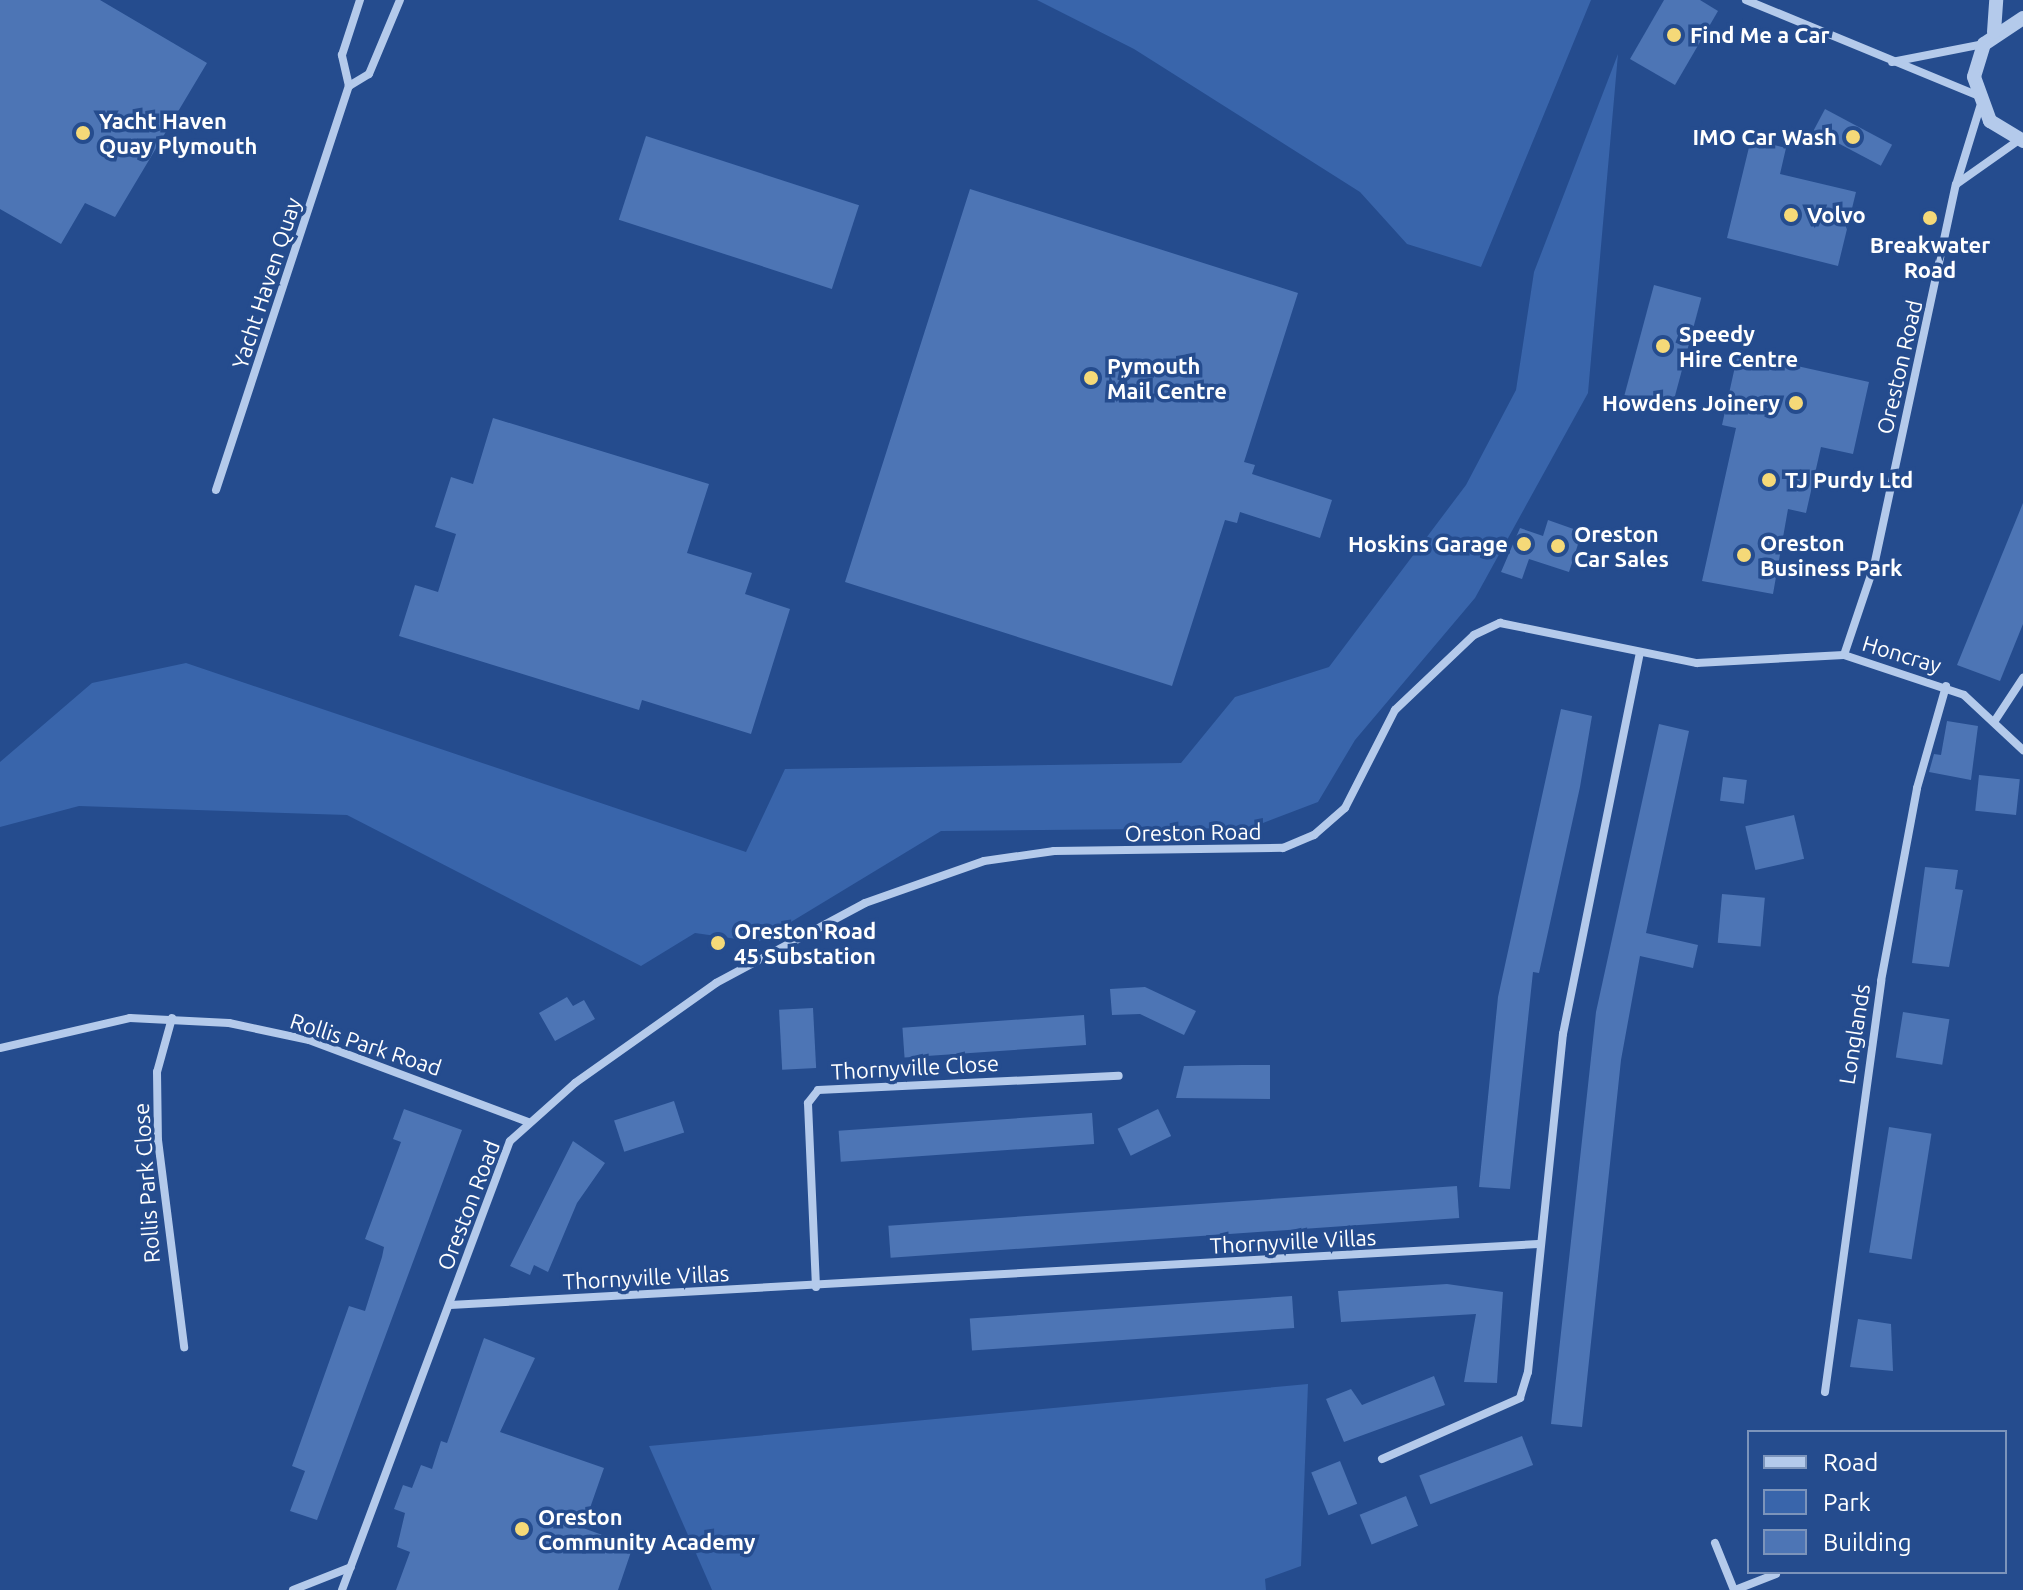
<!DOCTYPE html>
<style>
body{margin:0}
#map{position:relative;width:2023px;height:1590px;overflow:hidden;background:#254c8e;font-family:Ubuntu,sans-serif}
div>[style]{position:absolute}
.green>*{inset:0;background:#3965ab}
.building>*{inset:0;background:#4d75b5;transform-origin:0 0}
.minor>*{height:8px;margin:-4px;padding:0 4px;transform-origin:4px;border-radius:4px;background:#b4caeb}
.tertiary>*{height:14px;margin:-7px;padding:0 7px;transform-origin:7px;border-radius:7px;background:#b4caeb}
.dots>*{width:22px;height:22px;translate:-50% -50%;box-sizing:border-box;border:4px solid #254c8e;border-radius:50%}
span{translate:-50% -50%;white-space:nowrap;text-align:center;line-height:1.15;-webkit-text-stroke:7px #254c8e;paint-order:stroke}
.poi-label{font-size:22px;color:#fff;font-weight:700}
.left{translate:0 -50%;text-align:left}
.right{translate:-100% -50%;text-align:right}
.street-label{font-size:22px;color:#fff}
.legend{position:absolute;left:1747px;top:1430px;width:260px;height:144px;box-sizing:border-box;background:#254c8e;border:2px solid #7c94bb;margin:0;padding:10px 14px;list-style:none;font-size:24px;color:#fff}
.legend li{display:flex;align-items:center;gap:16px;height:40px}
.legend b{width:40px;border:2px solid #7c94bb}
</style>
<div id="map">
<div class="green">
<i style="clip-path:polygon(1037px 0,1591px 0,1481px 267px,1407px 244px,1360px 192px,1134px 49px)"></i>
<i style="clip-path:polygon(1618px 54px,1588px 393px,1475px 598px,1355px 740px,1318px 802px,1250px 828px,941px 831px,758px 942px,695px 933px,641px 966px,347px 815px,79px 806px,0 827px,0 762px,92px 683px,186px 663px,746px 852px,785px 769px,1181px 763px,1235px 697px,1329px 667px,1466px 485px,1516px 390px,1534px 272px)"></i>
<i style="clip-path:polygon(1308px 1384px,1301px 1566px,1265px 1579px,1266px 1590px,712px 1590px,649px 1446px)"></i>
</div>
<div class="building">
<i style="clip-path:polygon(0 0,100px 0,207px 63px,115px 217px,85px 203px,61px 244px,0 209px)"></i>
<i style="clip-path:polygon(1664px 0,1700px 0,1718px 11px,1675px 85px,1630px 59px)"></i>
<i style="left:1825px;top:109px;width:76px;height:24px;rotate:28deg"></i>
<i style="left:646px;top:136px;width:224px;height:88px;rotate:18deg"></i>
<i style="clip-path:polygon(1751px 139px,1786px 148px,1780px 174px,1856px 192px,1838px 266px,1727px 238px)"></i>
<i style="clip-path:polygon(970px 189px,1298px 293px,1244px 462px,1255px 465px,1252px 474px,1332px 500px,1320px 538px,1240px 512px,1237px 523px,1225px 520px,1172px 686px,845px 582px)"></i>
<i style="left:1654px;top:285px;width:49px;height:114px;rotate:15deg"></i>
<i style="clip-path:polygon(1738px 353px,1869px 382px,1853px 454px,1821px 447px,1806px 513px,1788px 509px,1773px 594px,1702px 581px,1736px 428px,1722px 425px)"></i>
<i style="clip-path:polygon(493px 418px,709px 484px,687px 553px,752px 573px,745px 594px,790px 609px,751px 734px,642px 700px,639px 710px,399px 636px,415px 585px,438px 592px,456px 534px,435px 527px,451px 477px,473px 484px)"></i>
<i style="clip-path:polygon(2023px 503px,2023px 624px,2000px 681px,1957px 665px)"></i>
<i style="clip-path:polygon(1548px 520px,1582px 532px,1569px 572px,1529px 559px,1522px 579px,1501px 572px,1520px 528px,1543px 536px)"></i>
<i style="clip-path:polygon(1561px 709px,1592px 716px,1580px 787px,1539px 973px,1533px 972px,1510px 1189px,1479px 1187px,1498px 997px)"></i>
<i style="clip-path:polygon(1947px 721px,1978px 726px,1971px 780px,1929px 772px,1934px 754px,1941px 755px)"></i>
<i style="clip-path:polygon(1659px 724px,1689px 731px,1646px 933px,1698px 945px,1693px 968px,1640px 956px,1621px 1060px,1582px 1427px,1551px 1424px,1596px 1012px)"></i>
<i style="left:1979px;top:775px;width:41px;height:36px;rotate:6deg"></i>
<i style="left:1723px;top:777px;width:24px;height:24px;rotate:7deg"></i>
<i style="left:1794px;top:815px;width:45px;height:50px;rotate:77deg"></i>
<i style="clip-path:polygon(1925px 867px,1958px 870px,1955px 889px,1963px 890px,1949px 967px,1912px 963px)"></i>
<i style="left:1722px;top:894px;width:43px;height:49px;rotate:5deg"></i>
<i style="clip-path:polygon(1145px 987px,1196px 1011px,1184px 1035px,1140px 1014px,1112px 1015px,1110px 989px)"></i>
<i style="clip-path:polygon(567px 997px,573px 1006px,584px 1000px,595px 1019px,555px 1041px,539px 1013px)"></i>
<i style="left:813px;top:1008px;width:60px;height:34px;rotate:87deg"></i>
<i style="left:1903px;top:1012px;width:47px;height:46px;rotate:9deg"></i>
<i style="left:1084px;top:1015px;width:30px;height:182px;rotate:86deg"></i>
<i style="clip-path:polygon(1241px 1065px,1270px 1065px,1270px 1099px,1176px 1098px,1184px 1066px)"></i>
<i style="left:674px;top:1101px;width:33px;height:63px;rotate:72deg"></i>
<i style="clip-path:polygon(404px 1109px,462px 1130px,317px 1520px,290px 1511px,305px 1471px,292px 1466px,349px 1306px,365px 1311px,382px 1257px,384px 1247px,365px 1239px,401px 1142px,393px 1139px)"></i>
<i style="left:1158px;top:1109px;width:30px;height:45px;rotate:64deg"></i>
<i style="left:1092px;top:1113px;width:31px;height:254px;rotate:86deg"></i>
<i style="left:1889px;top:1127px;width:43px;height:127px;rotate:9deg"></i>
<i style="clip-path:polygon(573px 1141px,605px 1163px,577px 1203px,548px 1272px,534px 1265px,530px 1275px,510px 1266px)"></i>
<i style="left:1457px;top:1186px;width:32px;height:570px;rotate:86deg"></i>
<i style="clip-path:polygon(1447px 1284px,1503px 1292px,1497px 1383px,1464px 1382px,1476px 1314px,1341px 1322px,1338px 1291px)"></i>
<i style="left:1292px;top:1296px;width:32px;height:323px;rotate:86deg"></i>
<i style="clip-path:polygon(1858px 1319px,1891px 1324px,1893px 1371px,1850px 1367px)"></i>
<i style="clip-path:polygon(484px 1338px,535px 1358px,500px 1432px,604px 1468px,583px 1528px,633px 1546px,618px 1590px,396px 1590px,410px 1552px,397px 1547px,405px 1513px,394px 1509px,403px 1485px,412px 1488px,421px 1465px,432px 1469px,441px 1441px,447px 1443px)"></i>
<i style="clip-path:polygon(1434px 1376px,1445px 1405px,1344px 1442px,1326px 1399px,1351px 1389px,1362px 1405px)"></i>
<i style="left:1522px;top:1436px;width:31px;height:110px;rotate:69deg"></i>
<i style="left:1340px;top:1461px;width:46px;height:31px;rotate:68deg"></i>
<i style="left:1406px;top:1496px;width:32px;height:50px;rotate:68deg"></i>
</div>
<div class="minor">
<i style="left:1746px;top:0;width:249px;rotate:22.4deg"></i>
<i style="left:1892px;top:62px;width:94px;rotate:-11.1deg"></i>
<i style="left:349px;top:86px;width:23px;rotate:-31deg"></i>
<i style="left:369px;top:74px;width:80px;rotate:-67.3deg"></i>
<i style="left:1958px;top:183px;width:75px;rotate:-35.2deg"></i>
<i style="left:216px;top:490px;width:425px;rotate:-71.8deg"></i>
<i style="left:349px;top:86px;width:32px;rotate:-103deg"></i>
<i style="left:342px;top:55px;width:58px;rotate:-71.9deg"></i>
<i style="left:1844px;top:655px;width:126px;rotate:18.4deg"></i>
<i style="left:1964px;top:695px;width:81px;rotate:43deg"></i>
<i style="left:1994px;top:722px;width:53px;rotate:-56.6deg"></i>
<i style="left:172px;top:1018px;width:56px;rotate:105.5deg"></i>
<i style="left:157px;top:1072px;width:68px;rotate:89.2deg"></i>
<i style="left:158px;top:1140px;width:209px;rotate:82.8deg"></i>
<i style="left:0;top:1048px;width:133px;rotate:-13deg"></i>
<i style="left:130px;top:1018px;width:99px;rotate:2.9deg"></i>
<i style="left:229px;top:1023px;width:82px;rotate:12deg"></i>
<i style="left:309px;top:1040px;width:234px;rotate:20.5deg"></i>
<i style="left:816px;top:1287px;width:184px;rotate:-92.5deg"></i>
<i style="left:808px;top:1103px;width:16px;rotate:-52deg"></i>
<i style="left:818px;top:1090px;width:301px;rotate:-2.7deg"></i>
<i style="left:450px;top:1305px;width:1090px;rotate:-3.21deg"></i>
<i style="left:1825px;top:1392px;width:415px;rotate:-82.2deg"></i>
<i style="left:1881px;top:981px;width:196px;rotate:-79.4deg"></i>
<i style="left:1917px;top:788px;width:106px;rotate:-74.1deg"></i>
<i style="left:1382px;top:1459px;width:151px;rotate:-23.8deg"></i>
<i style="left:1520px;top:1398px;width:27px;rotate:-73deg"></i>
<i style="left:1528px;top:1372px;width:340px;rotate:-84.1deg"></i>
<i style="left:1563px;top:1034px;width:389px;rotate:-78.6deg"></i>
<i style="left:1715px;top:1543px;width:51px;rotate:68deg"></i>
<i style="left:293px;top:1590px;width:62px;rotate:-21.6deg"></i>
<i style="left:342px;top:1590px;width:479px;rotate:-69.5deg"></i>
<i style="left:510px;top:1141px;width:87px;rotate:-41.7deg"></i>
<i style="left:575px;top:1083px;width:173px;rotate:-35.3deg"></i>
<i style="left:716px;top:983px;width:169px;rotate:-28.2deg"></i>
<i style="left:865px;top:903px;width:126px;rotate:-19.4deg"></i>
<i style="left:984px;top:861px;width:71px;rotate:-8.1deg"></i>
<i style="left:1054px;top:851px;width:229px;rotate:-0.8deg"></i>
<i style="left:1283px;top:848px;width:34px;rotate:-23deg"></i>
<i style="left:1314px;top:835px;width:41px;rotate:-41.1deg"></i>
<i style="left:1345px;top:808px;width:110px;rotate:-63deg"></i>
<i style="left:1395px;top:710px;width:109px;rotate:-43.5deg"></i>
<i style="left:1474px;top:635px;width:29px;rotate:-25deg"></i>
<i style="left:1500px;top:623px;width:201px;rotate:11.5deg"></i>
<i style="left:1697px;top:663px;width:147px;rotate:-3.1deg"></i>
<i style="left:1844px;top:655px;width:94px;rotate:-71.4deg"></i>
<i style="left:1874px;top:566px;width:390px;rotate:-77.9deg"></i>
<i style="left:1956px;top:185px;width:82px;rotate:-72.9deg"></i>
<i style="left:1735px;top:1590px;width:44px;rotate:-21.3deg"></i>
</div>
<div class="tertiary">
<i style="left:2023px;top:18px;width:47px;rotate:146.3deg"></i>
<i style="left:1984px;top:44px;width:34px;rotate:107deg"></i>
<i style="left:1974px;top:77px;width:47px;rotate:70deg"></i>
<i style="left:1990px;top:121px;width:39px;rotate:31deg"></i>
<i style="left:1994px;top:32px;width:32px;rotate:-86deg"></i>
</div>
<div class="dots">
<i style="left:1674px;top:35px;background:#f5d978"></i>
<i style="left:83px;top:133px;background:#f5d978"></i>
<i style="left:1853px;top:137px;background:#f5d978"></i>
<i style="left:1791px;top:215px;background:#f5d978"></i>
<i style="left:1930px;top:218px;background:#f5d978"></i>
<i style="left:1663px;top:346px;background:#f5d978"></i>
<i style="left:1091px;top:378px;background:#f5d978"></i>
<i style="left:1796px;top:403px;background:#f5d978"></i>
<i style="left:1769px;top:480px;background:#f5d978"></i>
<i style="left:1524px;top:544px;background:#f5d978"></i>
<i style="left:1558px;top:546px;background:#f5d978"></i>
<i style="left:1744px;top:555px;background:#f5d978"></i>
<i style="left:718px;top:943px;background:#f5d978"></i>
<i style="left:522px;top:1529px;background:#f5d978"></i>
</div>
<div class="poi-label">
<span class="left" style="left:1690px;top:35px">Find Me a Car</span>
<span class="left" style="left:99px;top:133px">Yacht Haven<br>Quay Plymouth</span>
<span class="right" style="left:1837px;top:137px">IMO Car Wash</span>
<span class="left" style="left:1807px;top:215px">Volvo</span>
<span style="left:1930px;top:257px">Breakwater<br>Road</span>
<span class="left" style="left:1679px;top:346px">Speedy<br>Hire Centre</span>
<span class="left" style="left:1107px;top:378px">Pymouth<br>Mail Centre</span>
<span class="right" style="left:1780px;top:403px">Howdens Joinery</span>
<span class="left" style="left:1785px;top:480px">TJ Purdy Ltd</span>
<span class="left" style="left:1574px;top:546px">Oreston<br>Car Sales</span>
<span class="left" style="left:1760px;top:555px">Oreston<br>Business Park</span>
<span class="right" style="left:1508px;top:544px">Hoskins Garage</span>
<span class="left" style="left:734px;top:943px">Oreston Road<br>45 Substation</span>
<span class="left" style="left:538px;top:1529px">Oreston<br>Community Academy</span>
</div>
<div class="street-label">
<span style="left:266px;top:283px;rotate:-72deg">Yacht Haven Quay</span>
<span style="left:1899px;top:367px;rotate:-77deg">Oreston Road</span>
<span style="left:1902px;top:654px;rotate:17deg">Honcray</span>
<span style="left:1193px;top:832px;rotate:-1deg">Oreston Road</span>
<span style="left:1854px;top:1034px;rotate:-81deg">Longlands</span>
<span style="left:366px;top:1044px;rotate:18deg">Rollis Park Road</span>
<span style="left:915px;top:1067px;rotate:-3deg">Thornyville Close</span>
<span style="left:146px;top:1183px;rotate:-94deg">Rollis Park Close</span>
<span style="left:468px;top:1205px;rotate:-69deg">Oreston Road</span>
<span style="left:1293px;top:1241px;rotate:-3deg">Thornyville Villas</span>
<span style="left:646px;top:1277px;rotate:-3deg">Thornyville Villas</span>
</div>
<ul class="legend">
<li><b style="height:10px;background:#b4caeb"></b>Road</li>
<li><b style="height:22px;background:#3965ab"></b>Park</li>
<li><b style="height:22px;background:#4d75b5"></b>Building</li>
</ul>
</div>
